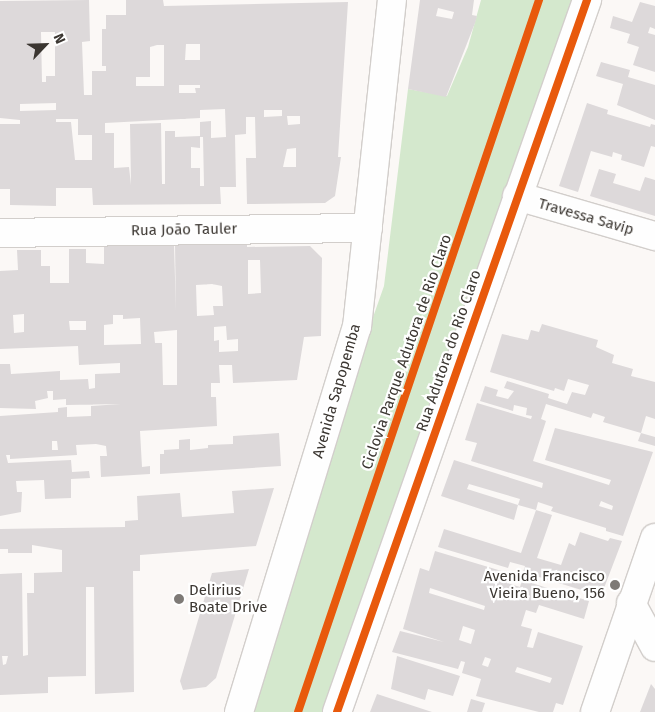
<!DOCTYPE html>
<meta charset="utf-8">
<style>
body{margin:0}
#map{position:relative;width:655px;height:712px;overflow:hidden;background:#fbf8f6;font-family:"Fira Sans",sans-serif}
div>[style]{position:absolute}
.green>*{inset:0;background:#d4e8cd}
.building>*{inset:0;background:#ddd9da}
.roads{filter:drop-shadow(1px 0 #d2cecb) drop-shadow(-1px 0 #d2cecb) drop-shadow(0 1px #d2cecb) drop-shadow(0 -1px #d2cecb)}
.street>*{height:28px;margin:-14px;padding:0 14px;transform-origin:14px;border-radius:14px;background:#fefefe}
.secondary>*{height:28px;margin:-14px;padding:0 14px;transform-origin:14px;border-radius:14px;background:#fefefe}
.cycleway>*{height:8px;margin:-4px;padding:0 4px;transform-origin:4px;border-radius:4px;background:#e8590c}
.dots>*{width:14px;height:14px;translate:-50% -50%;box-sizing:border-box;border:2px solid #fff;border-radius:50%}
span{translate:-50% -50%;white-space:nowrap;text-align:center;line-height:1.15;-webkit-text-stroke:4.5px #fff;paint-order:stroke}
.street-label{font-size:15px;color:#3b3631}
.poi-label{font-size:15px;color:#3b3631}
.right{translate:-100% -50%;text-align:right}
.left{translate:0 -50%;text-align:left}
.north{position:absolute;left:20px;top:20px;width:50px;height:50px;-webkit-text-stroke:4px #fff;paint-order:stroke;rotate:66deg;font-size:14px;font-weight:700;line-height:20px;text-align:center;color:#3b3631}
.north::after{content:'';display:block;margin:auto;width:18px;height:22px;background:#3b3631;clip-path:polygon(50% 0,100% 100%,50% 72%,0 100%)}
</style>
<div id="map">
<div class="green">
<i style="clip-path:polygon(481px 0,579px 0,328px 712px,234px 712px,384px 286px,408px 89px,447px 96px,468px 47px)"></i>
</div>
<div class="building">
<i style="clip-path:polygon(evenodd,89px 0,90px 41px,82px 42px,84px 95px,92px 95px,92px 71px,106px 71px,106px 66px,102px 66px,102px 29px,106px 29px,106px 15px,126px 15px,126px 0,163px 0,164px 6px,348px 2px,338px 157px,341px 157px,335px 196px,325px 203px,247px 204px,246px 158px,256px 158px,255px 117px,246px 117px,246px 134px,235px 135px,236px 187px,220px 187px,221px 204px,93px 205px,92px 188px,56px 188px,56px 206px,10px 205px,10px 189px,0 189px,0 124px,20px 124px,20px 120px,0 118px,0 1px,89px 0,41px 32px,55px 32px,55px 76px,46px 76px,46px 82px,42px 82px,41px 32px,89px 0,186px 44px,200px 44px,200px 60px,185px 60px,186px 44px,89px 0,157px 45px,164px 45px,164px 86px,136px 86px,136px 77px,150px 77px,150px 47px,157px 45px,89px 0,179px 85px,200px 85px,200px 88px,195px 88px,196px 93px,179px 93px,179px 85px,89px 0,56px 103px,56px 110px,20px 111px,20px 104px,56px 103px,89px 0,225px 109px,226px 137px,211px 138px,211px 121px,200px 122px,200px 136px,175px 137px,175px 131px,165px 131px,165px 184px,162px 184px,161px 123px,130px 124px,131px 185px,129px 167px,114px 168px,114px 133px,105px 133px,105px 123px,200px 118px,200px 110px,225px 109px,89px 0,264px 110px,282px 110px,282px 116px,264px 117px,264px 110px,89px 0,287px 116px,300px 116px,300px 124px,288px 125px,287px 116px,89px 0,56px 119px,78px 119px,78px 135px,92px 135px,92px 160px,75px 160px,71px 122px,56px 122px,56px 119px,89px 0,200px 137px,203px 137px,204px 186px,200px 186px,200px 168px,191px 168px,191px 147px,200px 148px,200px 137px,89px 0,296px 148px,296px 167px,283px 167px,287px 149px,296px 148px)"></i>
<i style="clip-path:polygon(evenodd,420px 0,474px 0,472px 15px,477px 16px,475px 23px,446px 97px,408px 89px,420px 0,438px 8px,454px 12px,452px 19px,436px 16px,438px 8px)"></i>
<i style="clip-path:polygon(640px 2px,655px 6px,655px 29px,650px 27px,648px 33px,655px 35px,655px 72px,633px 65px,639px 47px,627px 43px,630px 34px,610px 28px,613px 16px,632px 22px)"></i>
<i style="clip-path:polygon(601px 62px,630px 70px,628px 77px,655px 85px,655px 120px,617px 105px,623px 84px,596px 76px)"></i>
<i style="clip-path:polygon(587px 103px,608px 110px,607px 114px,650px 127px,651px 124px,655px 125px,655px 147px,651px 146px,644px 167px,621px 160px,622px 155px,613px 152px,612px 157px,591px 151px,578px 192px,559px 186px)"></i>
<i style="clip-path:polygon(599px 169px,616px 174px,613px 183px,640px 191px,645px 177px,655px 180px,655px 216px,590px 196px)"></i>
<i style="clip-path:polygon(evenodd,247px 243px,247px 247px,310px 246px,322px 258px,321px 336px,304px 337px,297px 380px,233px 383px,232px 365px,219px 365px,220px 383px,211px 383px,211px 397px,216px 397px,217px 426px,140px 431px,142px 467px,150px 466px,150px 474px,101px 477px,100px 456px,107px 456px,106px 446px,96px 444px,76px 445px,77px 455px,10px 459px,10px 455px,6px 455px,8px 463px,71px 460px,72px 472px,89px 471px,90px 478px,71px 479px,71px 498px,45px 499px,44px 480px,16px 481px,17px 492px,22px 492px,21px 512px,0 516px,0 416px,58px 412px,58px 408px,67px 407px,67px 417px,91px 416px,91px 406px,121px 404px,66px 405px,66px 399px,53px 400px,53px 391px,47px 391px,48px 398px,35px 401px,36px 409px,0 408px,0 364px,10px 364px,11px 374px,60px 371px,60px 380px,88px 379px,89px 389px,95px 388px,95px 374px,120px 373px,120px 363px,79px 365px,78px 346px,0 349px,0 271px,18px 270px,17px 250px,41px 250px,41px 266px,50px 266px,50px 283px,69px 283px,69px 249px,86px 249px,86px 263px,104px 264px,104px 246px,174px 244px,176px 312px,175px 244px,247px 243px,248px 260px,260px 260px,261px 293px,248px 294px,248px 260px,247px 243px,212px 284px,222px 286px,223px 306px,213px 306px,214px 315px,197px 316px,196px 285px,212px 284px,247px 243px,24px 314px,24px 332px,14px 333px,13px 315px,24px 314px,247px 243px,113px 315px,123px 315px,123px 319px,140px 318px,141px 344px,104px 345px,104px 325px,113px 324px,113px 315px,247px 243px,69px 321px,86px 321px,86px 330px,70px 330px,69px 321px,247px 243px,226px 326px,227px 340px,238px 339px,238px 351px,219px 352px,219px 340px,214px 341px,214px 327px,226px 326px,247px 243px,177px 330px,177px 385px,163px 385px,162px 343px,155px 343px,154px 332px,177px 330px,247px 243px,52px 441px,57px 441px,58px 450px,52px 450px,52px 441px)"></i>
<i style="clip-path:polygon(evenodd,542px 324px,598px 340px,596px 347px,614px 355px,612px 363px,633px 369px,631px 376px,655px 382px,655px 419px,646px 416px,641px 433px,603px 422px,605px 417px,593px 413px,591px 418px,546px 404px,541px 419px,546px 421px,533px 461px,609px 485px,611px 480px,545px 460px,555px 428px,653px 452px,623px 536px,606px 531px,606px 528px,551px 511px,553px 507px,538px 502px,536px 510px,518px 505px,514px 520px,441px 496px,454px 460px,542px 488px,543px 483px,471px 461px,477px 443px,465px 440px,477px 403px,531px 419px,532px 416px,526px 415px,527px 408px,514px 405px,513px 411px,480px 401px,485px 386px,498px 390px,496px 396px,508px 399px,514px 391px,504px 388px,507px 381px,549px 394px,548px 398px,567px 404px,572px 392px,585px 395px,589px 385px,568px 379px,564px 391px,555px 388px,554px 391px,490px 372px,502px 334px,528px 340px,531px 330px,539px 332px,542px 324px,469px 484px,520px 499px,518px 505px,467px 489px,469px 484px,542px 324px,601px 501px,613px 506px,612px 510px,599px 506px,601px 501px)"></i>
<i style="clip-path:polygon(279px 433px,281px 466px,160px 474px,160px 454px,164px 454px,164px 450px,179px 449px,179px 440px,190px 439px,190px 450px,208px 448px,208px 445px,233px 444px,233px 436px)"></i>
<i style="clip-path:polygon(641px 433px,655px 437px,655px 446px,638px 441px)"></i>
<i style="clip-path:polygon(evenodd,274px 488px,256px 546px,140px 555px,140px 571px,133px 571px,134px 692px,95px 694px,94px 587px,86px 587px,86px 676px,48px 677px,48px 693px,0 695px,0 574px,22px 573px,23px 656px,28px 655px,27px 593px,34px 593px,34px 573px,62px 572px,62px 550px,32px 545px,32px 553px,8px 553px,8px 549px,0 549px,0 529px,125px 527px,125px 521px,138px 520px,137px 496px,180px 493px,182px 517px,234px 513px,232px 491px,274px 488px,2px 656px,8px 656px,6px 664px,3px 665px,2px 656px)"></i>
<i style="clip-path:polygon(536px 510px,552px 515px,537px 558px,561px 565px,569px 543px,575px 546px,580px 532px,608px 541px,610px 538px,622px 541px,601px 596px,523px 572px,525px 566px,510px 562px,508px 568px,438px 547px,444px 529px,521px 553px)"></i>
<i style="clip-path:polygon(evenodd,435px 551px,505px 572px,503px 579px,510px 584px,520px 587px,522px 580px,589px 601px,584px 619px,539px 605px,536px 613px,526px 610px,521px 626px,532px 629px,527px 647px,533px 648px,538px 632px,583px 646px,563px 705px,556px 703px,553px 712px,539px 712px,476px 696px,481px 679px,462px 673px,465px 662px,461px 661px,458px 669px,392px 652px,400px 631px,444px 642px,403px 629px,420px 568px,429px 571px,435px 551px,430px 588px,485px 606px,484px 610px,429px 593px,430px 588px,435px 551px,463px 626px,475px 630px,471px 644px,459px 640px,463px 626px,435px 551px,485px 657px,491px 659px,488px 667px,482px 665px,485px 657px,435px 551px,517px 667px,552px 678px,550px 683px,515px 672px,517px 667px)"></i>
<i style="clip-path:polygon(249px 569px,216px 678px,206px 687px,183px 690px,180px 681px,212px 573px)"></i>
<i style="clip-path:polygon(397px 656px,460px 676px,453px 696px,428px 689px,425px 700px,391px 689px)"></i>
<i style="clip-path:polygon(651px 684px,655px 689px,655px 712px,640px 712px)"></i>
<i style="clip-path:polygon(377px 694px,432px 712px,370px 712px)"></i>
<i style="clip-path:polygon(471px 699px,485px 703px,482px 712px,467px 712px)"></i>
</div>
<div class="roads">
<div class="street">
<i style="left:517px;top:196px;width:144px;rotate:16.2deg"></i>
<i style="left:0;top:233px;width:368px;rotate:-0.8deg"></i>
<i style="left:631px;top:603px;width:50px;rotate:61.4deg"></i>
<i style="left:337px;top:712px;width:755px;rotate:-70.65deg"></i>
</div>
<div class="secondary">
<i style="left:239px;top:712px;width:403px;rotate:-73deg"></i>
<i style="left:357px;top:327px;width:329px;rotate:-83.9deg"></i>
<i style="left:595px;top:712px;width:184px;rotate:-71deg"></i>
</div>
</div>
<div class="cycleway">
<i style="left:298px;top:712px;width:752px;rotate:-71.3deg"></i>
<i style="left:337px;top:712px;width:755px;rotate:-70.65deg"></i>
</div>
<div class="dots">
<i style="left:615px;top:585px;background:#7e7a76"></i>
<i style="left:179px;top:599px;background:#7e7a76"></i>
</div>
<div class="street-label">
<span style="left:586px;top:217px;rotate:16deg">Travessa Savip</span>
<span style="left:184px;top:230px;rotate:-1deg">Rua João Tauler</span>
<span style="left:449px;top:351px;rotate:-71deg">Rua Adutora do Rio Claro</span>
<span style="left:407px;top:352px;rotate:-71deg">Ciclovia Parque Adutora de Rio Claro</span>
<span style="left:337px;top:391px;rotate:-74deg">Avenida Sapopemba</span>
</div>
<div class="poi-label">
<span class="right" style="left:605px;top:585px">Avenida Francisco<br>Vieira Bueno, 156</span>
<span class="left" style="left:189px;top:599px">Delirius<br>Boate Drive</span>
</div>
<div class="north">N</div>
</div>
